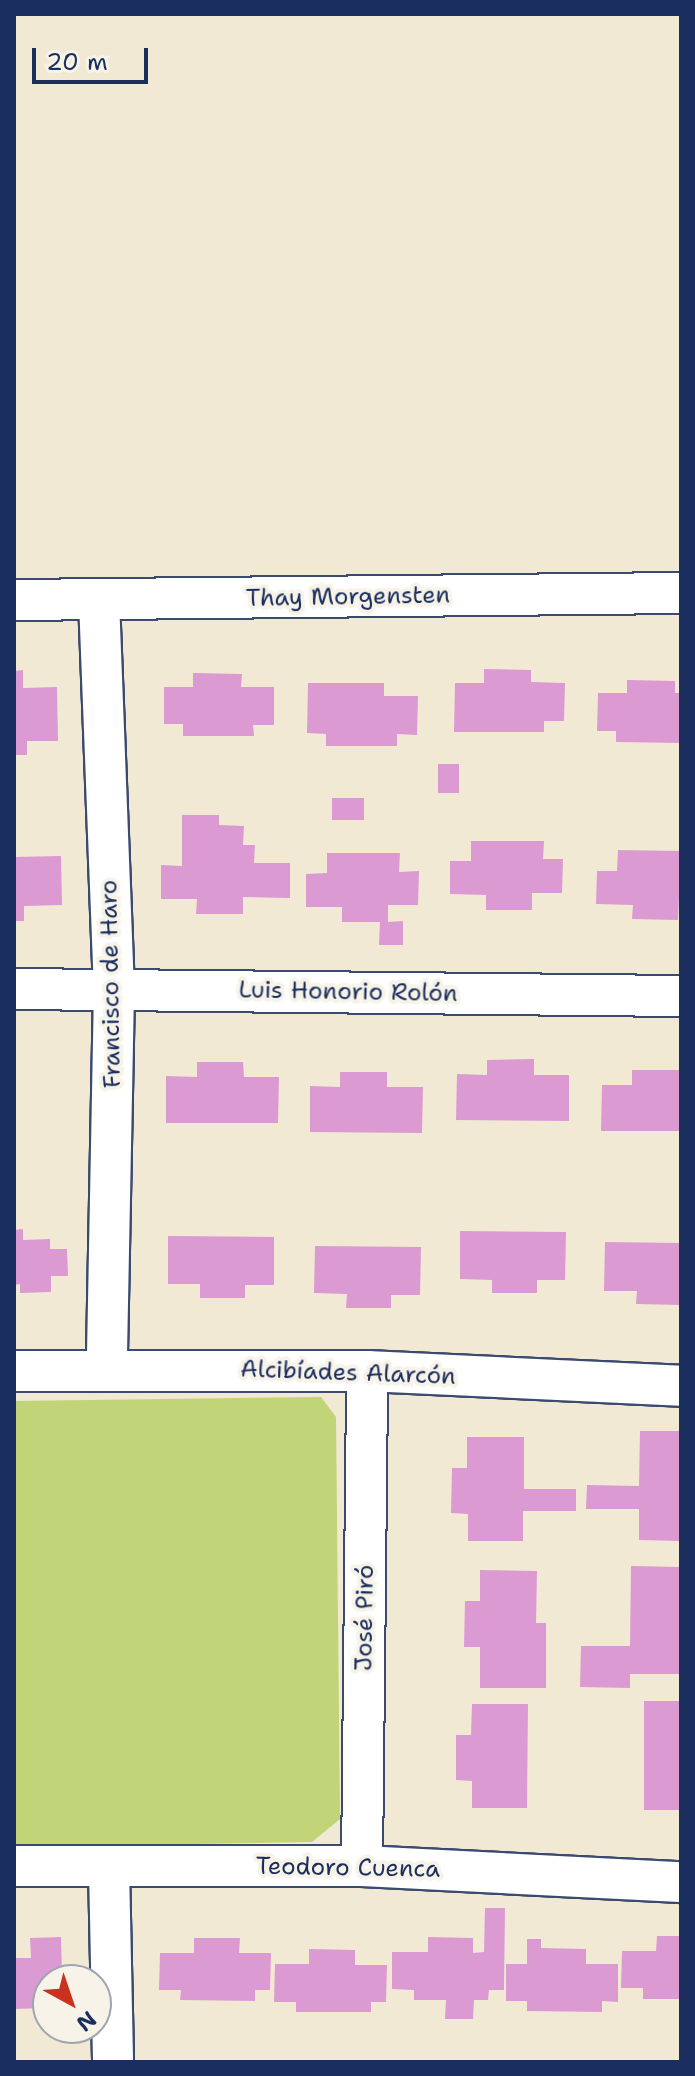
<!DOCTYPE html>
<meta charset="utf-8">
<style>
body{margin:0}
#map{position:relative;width:695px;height:2076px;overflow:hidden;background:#f1e9d3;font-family:"Shantell Sans",sans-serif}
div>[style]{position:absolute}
.green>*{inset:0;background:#c1d477}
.building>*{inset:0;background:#dc9ad3;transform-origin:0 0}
.roads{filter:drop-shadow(2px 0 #3b4b70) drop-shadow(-2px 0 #3b4b70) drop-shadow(0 2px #3b4b70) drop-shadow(0 -2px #3b4b70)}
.street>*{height:40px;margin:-20px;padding:0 20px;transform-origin:20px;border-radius:20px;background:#fff}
span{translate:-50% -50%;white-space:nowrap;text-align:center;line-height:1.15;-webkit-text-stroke:8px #f7f3e8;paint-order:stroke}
.street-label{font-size:24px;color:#1b2f5e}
.frame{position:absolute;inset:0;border:16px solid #1b2f5e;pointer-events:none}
.north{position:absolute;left:32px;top:1964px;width:80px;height:80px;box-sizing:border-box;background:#f7f3e8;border:2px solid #9fa5b1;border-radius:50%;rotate:140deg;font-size:22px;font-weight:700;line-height:32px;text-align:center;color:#1b2f5e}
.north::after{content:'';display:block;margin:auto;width:28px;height:36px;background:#c8321e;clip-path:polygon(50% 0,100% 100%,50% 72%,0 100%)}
.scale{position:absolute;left:32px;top:48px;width:116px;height:36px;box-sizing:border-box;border:4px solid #1b2f5e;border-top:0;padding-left:10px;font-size:24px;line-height:28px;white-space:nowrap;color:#1b2f5e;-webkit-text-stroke:6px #f7f3e8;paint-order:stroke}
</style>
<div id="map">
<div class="green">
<i style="clip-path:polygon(321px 1397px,336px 1417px,340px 1819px,312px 1842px,14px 1847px,14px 1401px)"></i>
</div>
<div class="building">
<i style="clip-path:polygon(484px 669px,531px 670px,531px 682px,565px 683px,564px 721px,544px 721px,544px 732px,454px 732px,455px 683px,484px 683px)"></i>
<i style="clip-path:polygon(23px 670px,23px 688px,57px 687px,58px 741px,27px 741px,27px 755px,14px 755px,14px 671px)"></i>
<i style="clip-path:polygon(193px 673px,242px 674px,241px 687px,274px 687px,274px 725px,253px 725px,254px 736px,183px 736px,183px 724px,164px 724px,164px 687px,193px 687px)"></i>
<i style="clip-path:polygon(627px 680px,675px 681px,675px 693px,681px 693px,681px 743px,616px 742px,616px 731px,597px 731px,598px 693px,627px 693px)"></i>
<i style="clip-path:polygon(308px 683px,384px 683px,384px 696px,418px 696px,417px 735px,397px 734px,397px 746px,326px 746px,326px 734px,307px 733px)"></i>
<i style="left:438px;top:764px;width:21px;height:29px"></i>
<i style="left:332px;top:798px;width:32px;height:22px"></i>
<i style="clip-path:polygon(182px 815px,219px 815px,219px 825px,244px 826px,243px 845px,255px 845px,254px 863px,290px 863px,290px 898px,243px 897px,243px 914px,196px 914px,197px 899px,161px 899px,161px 865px,182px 866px)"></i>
<i style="clip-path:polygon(471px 841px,544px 841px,543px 859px,563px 859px,562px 893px,532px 893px,532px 910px,486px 910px,486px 895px,450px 894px,450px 861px,471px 861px)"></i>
<i style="clip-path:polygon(618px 850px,681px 851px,678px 920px,632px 919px,633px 905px,596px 904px,597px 871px,617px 871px)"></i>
<i style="clip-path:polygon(327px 853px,400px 853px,399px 872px,419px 871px,418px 905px,388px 905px,388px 922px,403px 921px,403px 945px,379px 945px,380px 922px,342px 922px,342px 907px,306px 907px,306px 874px,327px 873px)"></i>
<i style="clip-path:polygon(61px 856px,62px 905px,24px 906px,24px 921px,14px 921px,14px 857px)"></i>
<i style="clip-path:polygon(534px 1059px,534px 1075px,569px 1075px,569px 1121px,456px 1120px,457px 1074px,487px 1075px,487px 1060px)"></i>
<i style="clip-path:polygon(197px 1062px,243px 1062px,244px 1077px,279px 1077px,278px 1123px,166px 1123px,166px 1076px,197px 1077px)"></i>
<i style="clip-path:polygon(632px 1070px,679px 1070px,681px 1131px,601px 1131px,602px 1085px,632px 1085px)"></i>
<i style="clip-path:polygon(340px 1072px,387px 1072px,387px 1087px,423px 1087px,422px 1133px,310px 1132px,310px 1086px,340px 1087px)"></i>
<i style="clip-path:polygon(23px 1229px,23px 1240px,50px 1239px,50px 1249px,67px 1249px,68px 1276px,51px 1276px,51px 1292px,20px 1293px,20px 1284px,14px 1285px,14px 1230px)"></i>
<i style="clip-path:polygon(460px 1231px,566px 1232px,565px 1280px,537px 1280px,537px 1293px,492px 1293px,492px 1280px,460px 1279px)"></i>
<i style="clip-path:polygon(168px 1236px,274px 1237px,274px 1285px,245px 1285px,245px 1298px,200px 1298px,200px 1284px,168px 1284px)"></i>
<i style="clip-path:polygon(605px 1242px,681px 1243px,681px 1305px,636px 1304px,637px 1291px,604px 1291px)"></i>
<i style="clip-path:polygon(315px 1246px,421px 1247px,420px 1295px,391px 1295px,391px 1308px,346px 1308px,347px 1294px,314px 1293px)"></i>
<i style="clip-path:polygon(640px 1431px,681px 1431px,681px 1541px,639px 1540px,639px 1509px,586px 1509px,587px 1485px,639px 1486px)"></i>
<i style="clip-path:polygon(467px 1437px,524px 1437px,524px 1489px,576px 1489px,576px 1511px,523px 1511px,523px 1541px,468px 1541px,468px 1514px,451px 1513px,452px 1468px,467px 1468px)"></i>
<i style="clip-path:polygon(631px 1566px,681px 1567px,681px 1674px,630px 1674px,630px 1688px,580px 1687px,581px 1646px,630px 1646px)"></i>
<i style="clip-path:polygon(480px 1570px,537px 1571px,536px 1623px,546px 1623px,546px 1688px,480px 1688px,480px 1647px,464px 1647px,465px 1601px,480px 1601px)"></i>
<i style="left:644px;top:1701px;width:37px;height:109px"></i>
<i style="clip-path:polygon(472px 1704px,528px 1704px,527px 1808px,472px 1808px,472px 1781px,456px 1780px,456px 1735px,471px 1735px)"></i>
<i style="clip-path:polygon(485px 1908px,505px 1908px,504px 1990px,489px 1990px,488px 2000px,474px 2000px,473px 2019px,445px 2019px,446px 2000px,414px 2000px,414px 1990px,392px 1989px,392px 1952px,428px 1952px,428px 1937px,473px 1938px,473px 1953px,484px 1952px)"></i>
<i style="clip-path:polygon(657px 1936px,681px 1936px,681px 1999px,643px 1999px,643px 1988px,621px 1988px,622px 1951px,656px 1951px)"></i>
<i style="clip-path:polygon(61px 1937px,62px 1975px,46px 1975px,48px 2008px,14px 2009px,14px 1958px,31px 1958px,30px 1938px)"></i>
<i style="clip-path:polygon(194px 1938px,240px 1938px,239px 1953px,271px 1953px,270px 1990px,255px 1990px,255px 2001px,180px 2000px,181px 1990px,159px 1990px,160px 1953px,194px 1953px)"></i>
<i style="clip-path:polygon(527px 1939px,541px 1939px,541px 1948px,586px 1949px,586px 1964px,618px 1964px,618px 2002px,602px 2001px,602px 2012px,527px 2011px,527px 2001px,506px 2001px,506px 1964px,527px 1964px)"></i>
<i style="clip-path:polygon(309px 1949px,355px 1950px,355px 1965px,387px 1965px,386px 2002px,371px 2002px,371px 2012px,296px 2012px,296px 2002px,274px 2002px,275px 1964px,309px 1964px)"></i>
</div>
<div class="roads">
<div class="street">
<i style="left:14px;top:600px;width:667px;rotate:-0.6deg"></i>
<i style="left:99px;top:600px;width:390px;rotate:87.8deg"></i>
<i style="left:114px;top:990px;width:378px;rotate:91.1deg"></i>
<i style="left:14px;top:989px;width:667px;rotate:0.6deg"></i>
<i style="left:14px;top:1371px;width:353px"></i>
<i style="left:367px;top:1371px;width:314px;rotate:2.7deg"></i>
<i style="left:14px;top:1866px;width:348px"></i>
<i style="left:362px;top:1866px;width:319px;rotate:2.9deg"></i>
<i style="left:362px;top:1866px;width:495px;rotate:-89.4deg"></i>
<i style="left:109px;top:1868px;width:194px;rotate:88.8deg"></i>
</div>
</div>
<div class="street-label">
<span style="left:348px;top:597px;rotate:-1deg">Thay Morgensten</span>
<span style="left:111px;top:984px;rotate:-91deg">Francisco de Haro</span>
<span style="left:348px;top:992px;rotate:1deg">Luis Honorio Rolón</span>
<span style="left:348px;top:1373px;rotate:2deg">Alcibíades Alarcón</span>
<span style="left:365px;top:1618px;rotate:-89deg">José Piró</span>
<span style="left:348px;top:1868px;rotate:1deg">Teodoro Cuenca</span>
</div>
<div class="frame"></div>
<div class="north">N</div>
<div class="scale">20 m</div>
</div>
